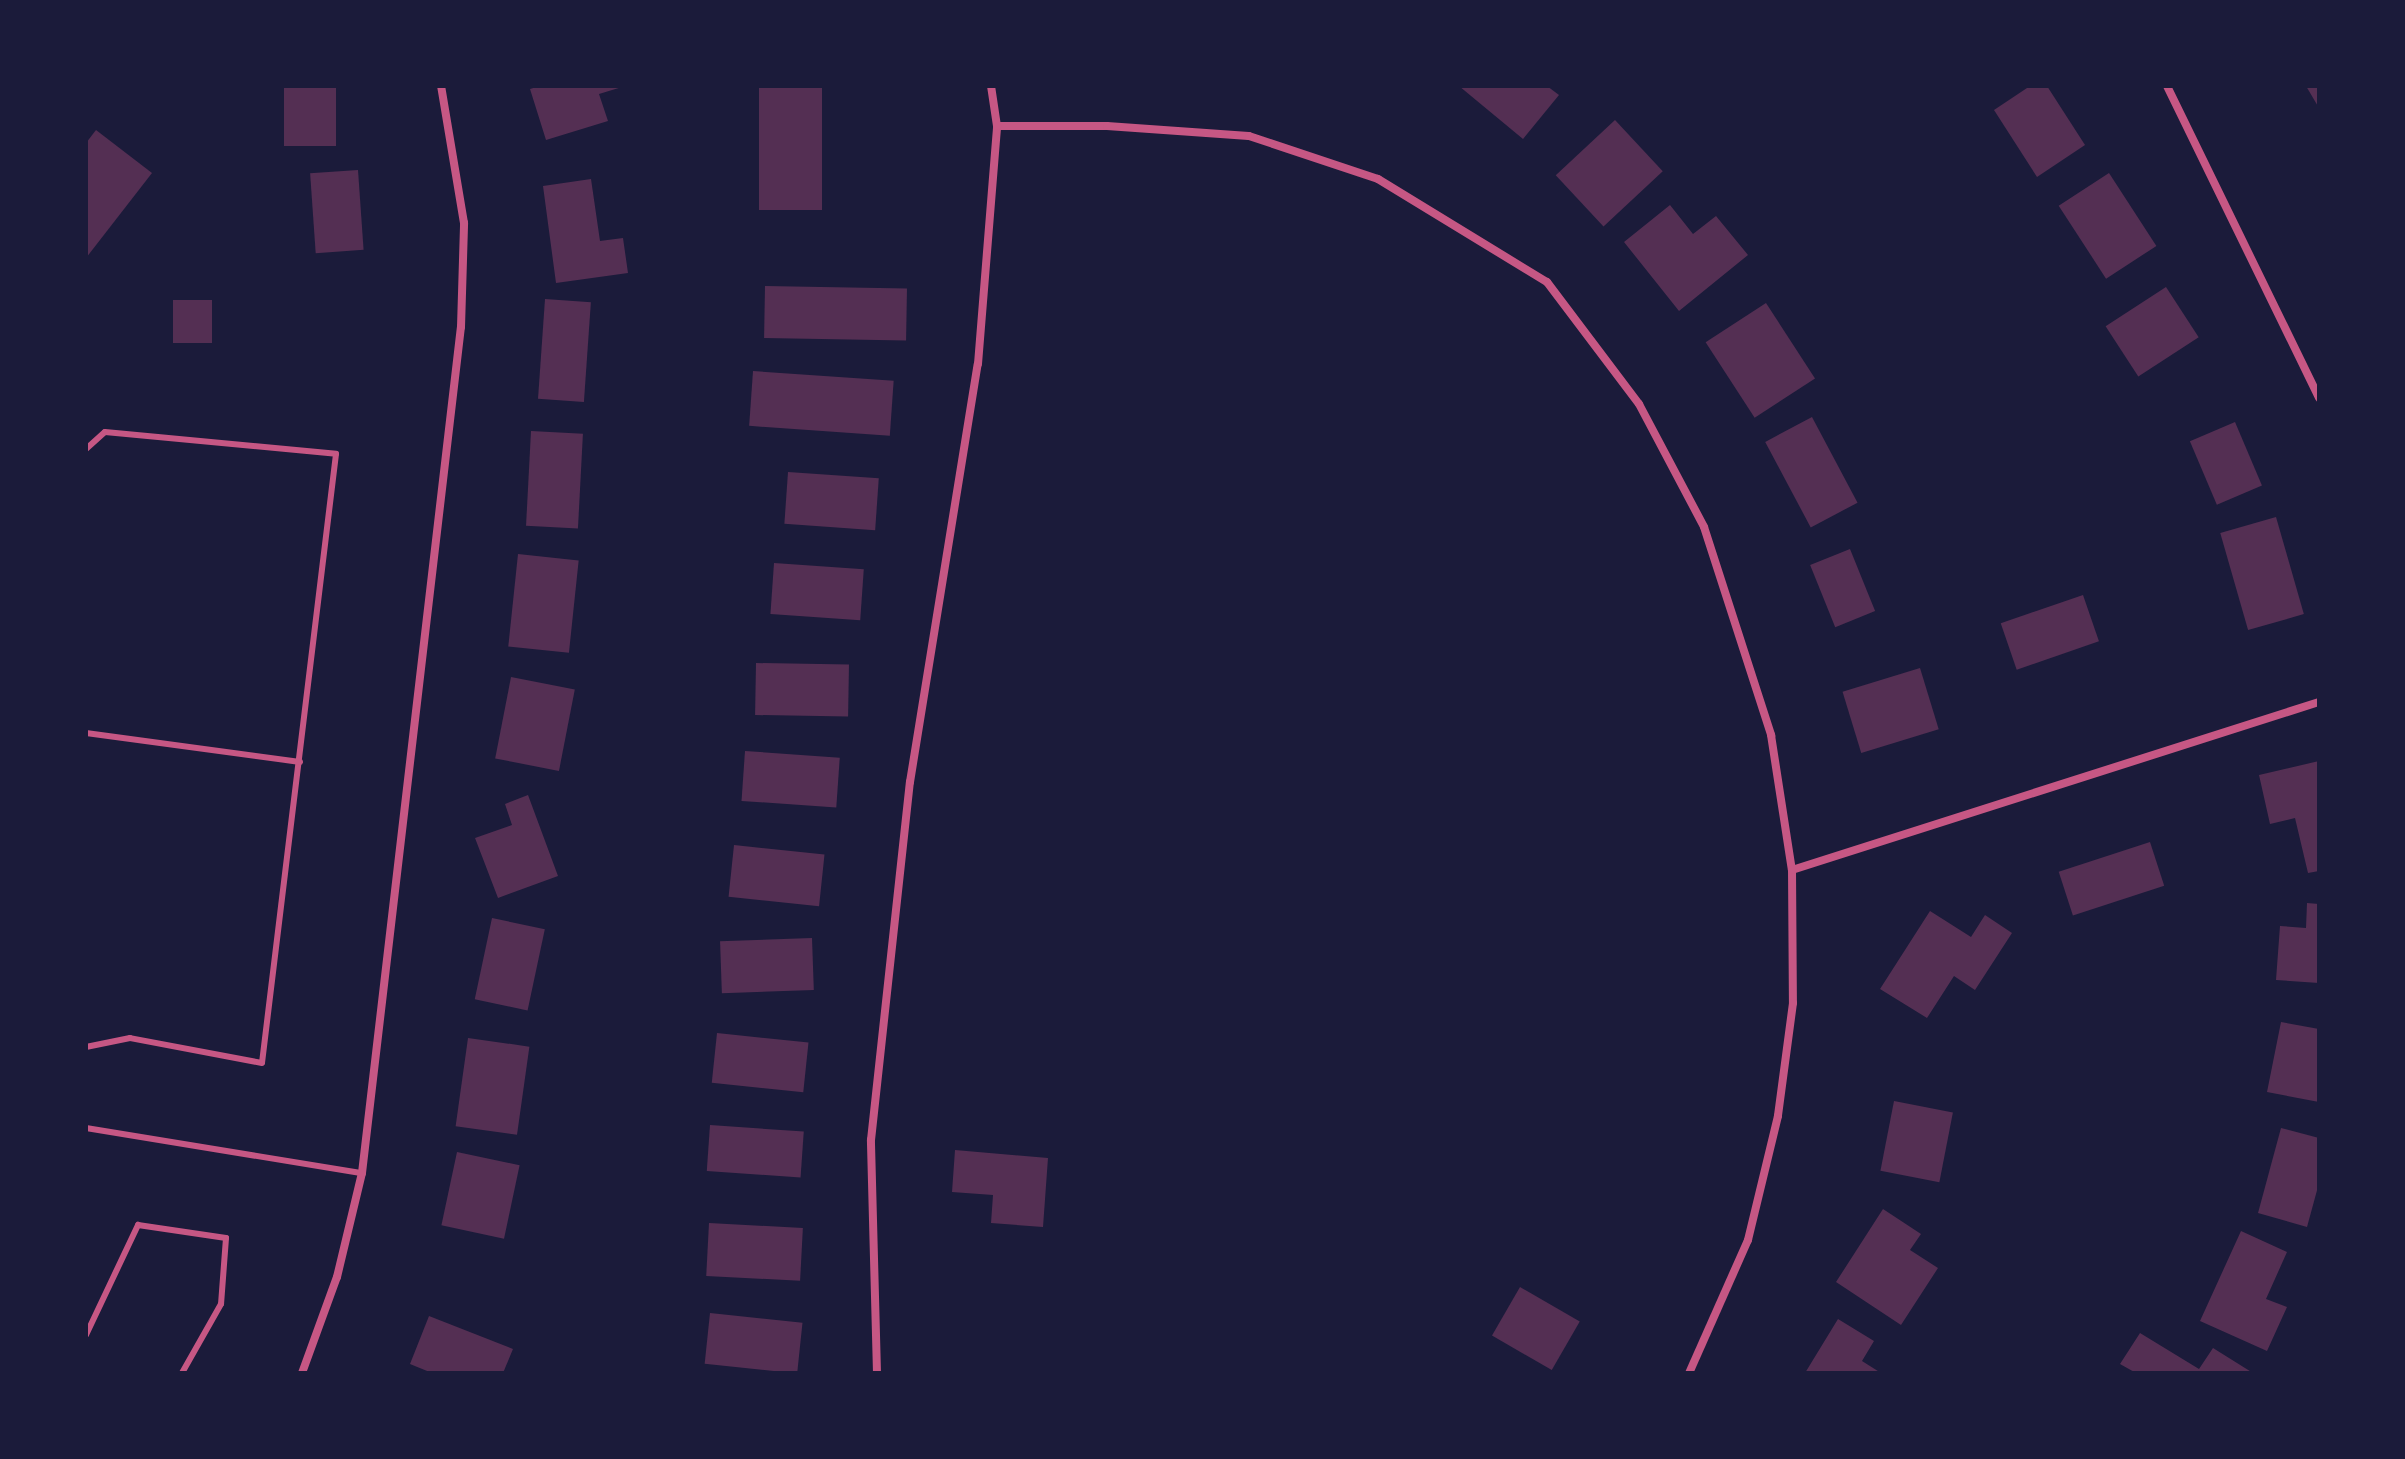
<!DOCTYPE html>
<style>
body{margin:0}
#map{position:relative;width:2405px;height:1459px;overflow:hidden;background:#1b1b3a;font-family:Quicksand,sans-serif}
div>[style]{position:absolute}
.building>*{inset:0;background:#542f53;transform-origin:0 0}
.service>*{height:6px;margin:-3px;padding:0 3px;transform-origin:3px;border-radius:3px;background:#c65784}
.minor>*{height:8px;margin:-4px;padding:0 4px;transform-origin:4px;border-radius:4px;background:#c65784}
span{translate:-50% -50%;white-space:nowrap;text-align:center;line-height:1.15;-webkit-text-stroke:6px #1b1b3a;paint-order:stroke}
.frame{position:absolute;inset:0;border:88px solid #1b1b3a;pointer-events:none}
</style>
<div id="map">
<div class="building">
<i style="left:284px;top:86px;width:52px;height:60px"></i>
<i style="clip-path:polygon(540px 86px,622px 86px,622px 87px,599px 94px,608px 121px,546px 140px,530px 89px)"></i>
<i style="left:759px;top:86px;width:63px;height:124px"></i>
<i style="clip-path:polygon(1459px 86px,1547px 86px,1559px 95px,1523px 139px)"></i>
<i style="clip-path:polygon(2030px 86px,2047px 86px,2085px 145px,2037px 177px,1994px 110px)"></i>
<i style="clip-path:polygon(2306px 86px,2319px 86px,2319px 108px)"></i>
<i style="left:1615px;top:120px;width:70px;height:81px;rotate:47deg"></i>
<i style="clip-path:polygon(96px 130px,152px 173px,86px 258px,86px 143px)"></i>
<i style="left:358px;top:170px;width:80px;height:48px;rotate:86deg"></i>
<i style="left:2109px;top:173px;width:87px;height:60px;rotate:57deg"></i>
<i style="clip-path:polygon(591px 179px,600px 241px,623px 238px,628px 273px,556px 283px,543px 186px)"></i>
<i style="clip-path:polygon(1670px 205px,1693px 234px,1716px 216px,1748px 255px,1679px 311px,1624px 242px)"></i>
<i style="left:765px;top:286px;width:142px;height:52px;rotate:1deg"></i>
<i style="left:2166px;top:287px;width:60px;height:72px;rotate:57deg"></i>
<i style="left:545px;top:299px;width:46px;height:100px;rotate:4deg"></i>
<i style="left:173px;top:300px;width:39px;height:43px"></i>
<i style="left:1766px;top:303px;width:90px;height:72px;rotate:57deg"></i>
<i style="left:753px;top:371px;width:141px;height:55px;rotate:4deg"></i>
<i style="left:1812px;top:417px;width:97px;height:53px;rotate:62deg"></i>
<i style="left:2235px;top:422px;width:69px;height:49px;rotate:67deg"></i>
<i style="left:531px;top:431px;width:52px;height:95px;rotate:3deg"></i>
<i style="left:788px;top:472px;width:91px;height:52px;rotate:4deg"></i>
<i style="left:2276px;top:517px;width:101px;height:58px;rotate:74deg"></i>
<i style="left:1850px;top:549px;width:67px;height:43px;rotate:68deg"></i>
<i style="left:518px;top:554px;width:61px;height:93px;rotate:6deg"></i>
<i style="left:774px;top:563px;width:90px;height:51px;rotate:4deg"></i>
<i style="left:2083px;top:595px;width:49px;height:87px;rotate:71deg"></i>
<i style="left:756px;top:663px;width:93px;height:52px;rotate:1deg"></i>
<i style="left:1920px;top:668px;width:64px;height:81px;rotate:73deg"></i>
<i style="left:511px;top:677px;width:65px;height:83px;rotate:11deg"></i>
<i style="left:745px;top:751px;width:95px;height:50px;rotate:4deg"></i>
<i style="clip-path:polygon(2319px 761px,2319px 871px,2308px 873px,2295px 818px,2270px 824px,2259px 775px)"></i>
<i style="clip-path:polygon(528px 795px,558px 876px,498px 898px,475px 838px,512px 825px,505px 804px)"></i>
<i style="left:2150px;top:842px;width:46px;height:96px;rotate:72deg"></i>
<i style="left:734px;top:845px;width:91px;height:52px;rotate:6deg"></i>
<i style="clip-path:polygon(2307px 903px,2319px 904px,2319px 983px,2276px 980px,2280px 926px,2306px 928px)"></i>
<i style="clip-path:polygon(1930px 911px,1971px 937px,1985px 915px,2012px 933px,1975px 990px,1954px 976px,1927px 1018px,1880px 989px)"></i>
<i style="left:492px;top:918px;width:54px;height:83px;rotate:12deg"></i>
<i style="left:812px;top:938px;width:52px;height:92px;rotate:88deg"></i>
<i style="clip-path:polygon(2281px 1022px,2319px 1029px,2319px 1102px,2267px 1092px)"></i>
<i style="left:717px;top:1033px;width:92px;height:50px;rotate:6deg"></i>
<i style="left:468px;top:1038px;width:62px;height:89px;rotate:8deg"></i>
<i style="left:1894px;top:1101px;width:60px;height:71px;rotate:11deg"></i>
<i style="left:710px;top:1125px;width:94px;height:46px;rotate:4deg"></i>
<i style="clip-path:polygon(2281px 1128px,2319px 1138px,2319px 1183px,2307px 1227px,2258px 1213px)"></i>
<i style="clip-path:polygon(955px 1150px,1048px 1158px,1043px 1227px,991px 1223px,993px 1195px,952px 1192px)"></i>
<i style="left:457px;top:1152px;width:64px;height:75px;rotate:12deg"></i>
<i style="clip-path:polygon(1883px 1209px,1921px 1234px,1910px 1250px,1938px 1268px,1901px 1325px,1836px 1282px)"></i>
<i style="left:709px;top:1223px;width:94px;height:53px;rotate:3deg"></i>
<i style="clip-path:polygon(2241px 1231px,2287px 1252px,2266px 1299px,2287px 1307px,2267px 1351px,2200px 1321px)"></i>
<i style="left:1520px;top:1287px;width:69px;height:56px;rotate:30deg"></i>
<i style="left:710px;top:1313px;width:93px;height:51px;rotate:6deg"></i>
<i style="clip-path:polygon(429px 1316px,513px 1349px,503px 1373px,432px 1373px,410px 1364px)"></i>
<i style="clip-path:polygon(1838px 1319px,1874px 1341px,1862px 1361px,1881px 1373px,1805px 1373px)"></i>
<i style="clip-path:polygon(2140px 1333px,2199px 1369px,2213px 1348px,2253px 1373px,2136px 1373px,2120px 1364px)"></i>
</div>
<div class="service">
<i style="left:86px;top:449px;width:25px;rotate:-42deg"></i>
<i style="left:105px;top:432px;width:232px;rotate:5.4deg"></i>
<i style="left:336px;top:454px;width:613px;rotate:96.93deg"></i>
<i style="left:262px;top:1063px;width:134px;rotate:-169.3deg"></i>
<i style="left:130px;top:1038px;width:45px;rotate:168.4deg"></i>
<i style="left:86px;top:733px;width:216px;rotate:7.7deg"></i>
<i style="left:86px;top:1128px;width:280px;rotate:9.3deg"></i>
<i style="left:86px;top:1335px;width:122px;rotate:-64.7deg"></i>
<i style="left:138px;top:1225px;width:89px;rotate:8.4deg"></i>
<i style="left:226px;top:1238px;width:66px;rotate:94.3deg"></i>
<i style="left:221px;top:1304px;width:79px;rotate:119.5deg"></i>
</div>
<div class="minor">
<i style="left:2167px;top:86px;width:347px;rotate:64deg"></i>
<i style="left:997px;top:126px;width:110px"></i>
<i style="left:1107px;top:126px;width:142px;rotate:4deg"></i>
<i style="left:1249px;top:136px;width:136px;rotate:18.4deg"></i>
<i style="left:1378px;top:179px;width:198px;rotate:31.4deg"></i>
<i style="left:1547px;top:282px;width:153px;rotate:53deg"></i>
<i style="left:1639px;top:404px;width:139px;rotate:62.1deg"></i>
<i style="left:1704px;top:527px;width:219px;rotate:72.1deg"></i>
<i style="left:1771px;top:735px;width:137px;rotate:81.2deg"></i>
<i style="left:1792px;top:870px;width:133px;rotate:89.6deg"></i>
<i style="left:1793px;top:1003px;width:114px;rotate:97.6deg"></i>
<i style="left:1778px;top:1116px;width:128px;rotate:103.6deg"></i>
<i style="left:1748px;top:1240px;width:145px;rotate:113.9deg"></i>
<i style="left:1792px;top:870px;width:553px;rotate:-17.68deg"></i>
<i style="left:302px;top:1373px;width:102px;rotate:-70deg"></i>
<i style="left:337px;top:1277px;width:107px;rotate:-76.5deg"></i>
<i style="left:362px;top:1173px;width:852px;rotate:-83.33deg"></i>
<i style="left:461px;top:327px;width:104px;rotate:-88.3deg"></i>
<i style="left:464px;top:223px;width:139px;rotate:-99.5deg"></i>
<i style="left:877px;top:1373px;width:233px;rotate:-91.5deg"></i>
<i style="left:871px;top:1140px;width:360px;rotate:-83.8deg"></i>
<i style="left:910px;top:782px;width:423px;rotate:-80.8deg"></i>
<i style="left:978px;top:364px;width:239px;rotate:-85.4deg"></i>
<i style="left:997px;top:126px;width:40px;rotate:-98.5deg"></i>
</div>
<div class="frame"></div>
</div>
